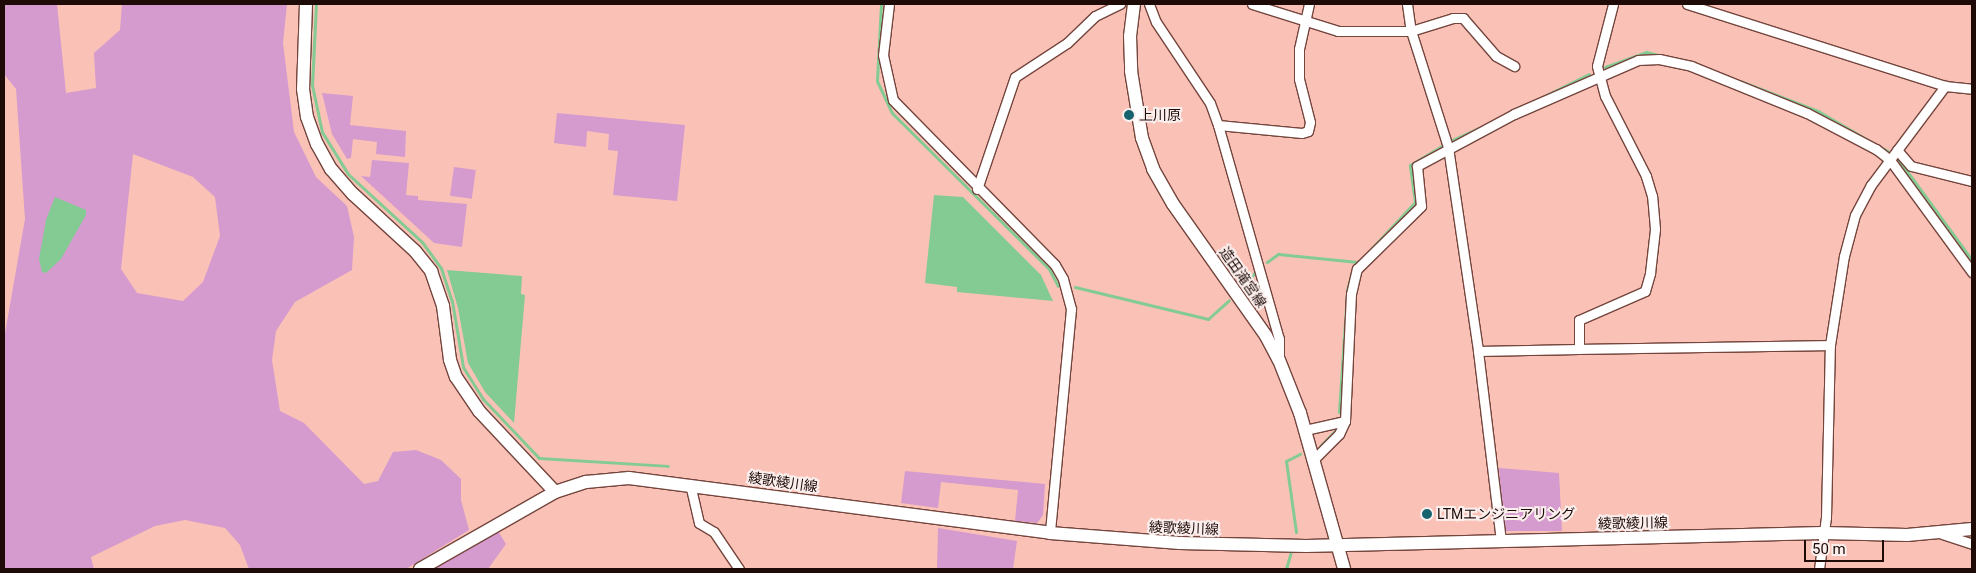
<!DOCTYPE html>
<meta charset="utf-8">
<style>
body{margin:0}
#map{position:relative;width:1976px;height:573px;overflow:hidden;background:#fac2b7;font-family:Roboto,"Noto Sans JP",sans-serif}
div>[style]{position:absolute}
.green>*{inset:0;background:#d59ace;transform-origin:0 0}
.water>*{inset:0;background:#84cb93}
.stream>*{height:3px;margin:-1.5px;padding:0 1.5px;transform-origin:1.5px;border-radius:1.5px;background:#84cb93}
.roads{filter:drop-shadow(1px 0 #74453d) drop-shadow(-1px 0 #74453d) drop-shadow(0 1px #74453d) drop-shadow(0 -1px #74453d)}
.street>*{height:9px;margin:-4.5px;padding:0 4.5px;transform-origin:4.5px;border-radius:4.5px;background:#fff}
.secondary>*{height:12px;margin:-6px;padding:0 6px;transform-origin:6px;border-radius:6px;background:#fff}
.dots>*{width:14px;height:14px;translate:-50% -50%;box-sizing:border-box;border:2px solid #fbefed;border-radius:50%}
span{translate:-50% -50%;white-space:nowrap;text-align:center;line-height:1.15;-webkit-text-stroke:4px #fbefed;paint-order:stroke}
.poi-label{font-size:14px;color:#1e0b08}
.left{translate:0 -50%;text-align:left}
.street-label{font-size:14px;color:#1e0b08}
.frame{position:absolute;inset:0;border:5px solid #1e0b08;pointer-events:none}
.scale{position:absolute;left:1804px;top:540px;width:80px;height:22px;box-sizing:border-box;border:2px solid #1e0b08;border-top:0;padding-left:6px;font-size:15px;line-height:18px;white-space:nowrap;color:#1e0b08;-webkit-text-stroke:4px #fbefed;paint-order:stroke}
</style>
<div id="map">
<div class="green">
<i style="clip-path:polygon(evenodd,4px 4px,57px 4px,66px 93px,96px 88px,94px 53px,120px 30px,122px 4px,287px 4px,283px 43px,294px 132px,316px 177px,347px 206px,354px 237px,352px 270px,295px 302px,276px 331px,272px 360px,280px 411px,304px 423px,364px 484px,378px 481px,393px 452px,416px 450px,441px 460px,461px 479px,461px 500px,469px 530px,406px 569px,249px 569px,240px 545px,225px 528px,185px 520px,155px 526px,91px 557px,94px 569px,4px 569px,4px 339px,25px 219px,16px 89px,4px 74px,4px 4px,133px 154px,193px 177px,215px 197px,220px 236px,203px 282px,183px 301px,137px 293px,121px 269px,133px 154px)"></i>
<i style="clip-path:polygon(322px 93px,353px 96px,350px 125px,406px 131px,405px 157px,376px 154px,377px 142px,353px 139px,351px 158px,347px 159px,332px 134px)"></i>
<i style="clip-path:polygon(557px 113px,685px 125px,677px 201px,613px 195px,618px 151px,608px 150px,609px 134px,587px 131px,586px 147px,554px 143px)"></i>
<i style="clip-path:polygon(372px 160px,409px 163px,406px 195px,418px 196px,418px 200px,467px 204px,462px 247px,434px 243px,361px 176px,370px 177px)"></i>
<i style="left:454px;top:167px;width:22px;height:29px;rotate:8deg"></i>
<i style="clip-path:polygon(1499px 468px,1559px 473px,1562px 531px,1504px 531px)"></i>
<i style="clip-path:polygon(905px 471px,1045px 484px,1043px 515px,1037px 523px,1015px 521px,1018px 490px,941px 482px,938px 508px,901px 503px)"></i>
<i style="clip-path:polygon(938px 528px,1017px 541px,1013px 569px,937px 569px)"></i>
<i style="clip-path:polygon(498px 531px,506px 544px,488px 569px,434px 569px)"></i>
</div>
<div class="water">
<i style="clip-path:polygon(934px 195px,963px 197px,1041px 275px,1053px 301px,957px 292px,957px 287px,925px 283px)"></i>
<i style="clip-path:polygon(55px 197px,86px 210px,86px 215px,61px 259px,46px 273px,42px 272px,39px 259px,46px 220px)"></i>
<i style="clip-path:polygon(447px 270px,522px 276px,521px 294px,525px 295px,514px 423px,485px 392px,468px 363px,458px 308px)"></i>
</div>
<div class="stream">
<i style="left:316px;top:4px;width:81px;rotate:92.8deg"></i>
<i style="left:312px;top:85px;width:48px;rotate:78deg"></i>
<i style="left:322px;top:132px;width:49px;rotate:58.2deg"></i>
<i style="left:348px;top:174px;width:100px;rotate:42.6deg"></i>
<i style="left:422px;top:242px;width:32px;rotate:54deg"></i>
<i style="left:441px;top:268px;width:35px;rotate:72deg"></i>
<i style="left:452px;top:301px;width:67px;rotate:80.5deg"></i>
<i style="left:463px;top:367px;width:38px;rotate:58deg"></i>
<i style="left:483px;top:399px;width:81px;rotate:46.5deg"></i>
<i style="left:539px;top:458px;width:129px;rotate:3.5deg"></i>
<i style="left:881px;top:4px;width:77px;rotate:93deg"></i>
<i style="left:877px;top:81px;width:35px;rotate:65deg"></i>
<i style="left:892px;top:113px;width:221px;rotate:44.8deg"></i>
<i style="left:1049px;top:269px;width:19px;rotate:62deg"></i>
<i style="left:1605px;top:67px;width:44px;rotate:-20.1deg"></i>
<i style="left:1646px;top:52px;width:48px;rotate:13.2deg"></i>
<i style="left:1740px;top:81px;width:84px;rotate:21deg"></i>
<i style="left:1818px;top:111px;width:64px;rotate:30.2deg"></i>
<i style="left:1536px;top:100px;width:59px;rotate:-26.1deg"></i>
<i style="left:1452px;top:140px;width:36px;rotate:-24deg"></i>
<i style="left:1878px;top:146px;width:11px;rotate:27deg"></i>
<i style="left:1898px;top:159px;width:125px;rotate:53.8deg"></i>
<i style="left:1372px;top:248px;width:63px;rotate:-46.9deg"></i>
<i style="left:1415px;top:202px;width:37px;rotate:-98deg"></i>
<i style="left:1410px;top:165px;width:39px;rotate:-31deg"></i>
<i style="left:1267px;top:262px;width:14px;rotate:-36deg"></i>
<i style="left:1278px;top:254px;width:80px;rotate:5.7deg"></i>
<i style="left:1075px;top:287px;width:137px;rotate:13.5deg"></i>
<i style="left:1208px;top:319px;width:28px;rotate:-42deg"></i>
<i style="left:1243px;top:287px;width:21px;rotate:-51deg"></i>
<i style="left:1339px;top:412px;width:122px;rotate:-86.2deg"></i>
<i style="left:1347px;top:290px;width:20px;rotate:-75deg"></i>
<i style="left:1352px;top:271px;width:12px;rotate:-55deg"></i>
<i style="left:1321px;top:445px;width:21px;rotate:-45deg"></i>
<i style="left:1296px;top:532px;width:72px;rotate:-98deg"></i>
<i style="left:1286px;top:461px;width:16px;rotate:-27deg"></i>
<i style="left:1286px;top:569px;width:18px;rotate:-74deg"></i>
</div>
<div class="roads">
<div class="street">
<i style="left:889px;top:4px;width:51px;rotate:96.7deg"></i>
<i style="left:883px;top:55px;width:46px;rotate:77.5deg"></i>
<i style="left:893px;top:100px;width:231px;rotate:45.5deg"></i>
<i style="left:1055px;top:265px;width:16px;rotate:60deg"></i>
<i style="left:1063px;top:279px;width:31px;rotate:75deg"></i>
<i style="left:1071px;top:309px;width:225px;rotate:95.4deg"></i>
<i style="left:1149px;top:4px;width:19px;rotate:69deg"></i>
<i style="left:1156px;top:22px;width:97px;rotate:56.3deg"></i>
<i style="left:1210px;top:103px;width:23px;rotate:70deg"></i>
<i style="left:1218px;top:125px;width:223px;rotate:74.1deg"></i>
<i style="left:1279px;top:339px;width:19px;rotate:90deg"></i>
<i style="left:1252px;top:4px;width:90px;rotate:17.4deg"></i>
<i style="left:1338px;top:31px;width:73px"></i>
<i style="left:1411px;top:31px;width:44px;rotate:-17.2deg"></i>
<i style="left:1453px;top:18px;width:10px"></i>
<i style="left:1463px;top:18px;width:50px;rotate:49deg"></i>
<i style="left:1496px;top:56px;width:21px;rotate:29deg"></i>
<i style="left:1407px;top:4px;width:27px;rotate:82deg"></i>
<i style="left:1411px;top:31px;width:122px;rotate:72.3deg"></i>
<i style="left:1448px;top:147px;width:206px;rotate:81.6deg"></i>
<i style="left:1687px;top:4px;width:271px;rotate:17.6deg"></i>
<i style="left:1945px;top:86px;width:27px;rotate:6deg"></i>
<i style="left:1218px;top:125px;width:84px;rotate:5.4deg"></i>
<i style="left:1302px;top:133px;width:6px;rotate:-18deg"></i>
<i style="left:1308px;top:131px;width:9px;rotate:-77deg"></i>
<i style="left:1310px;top:122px;width:44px;rotate:-104.3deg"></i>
<i style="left:1299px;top:79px;width:30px;rotate:-90deg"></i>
<i style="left:1299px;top:49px;width:46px;rotate:-77.5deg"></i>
<i style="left:1897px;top:150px;width:21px;rotate:49deg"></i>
<i style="left:1911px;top:166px;width:63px;rotate:13.8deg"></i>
<i style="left:977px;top:189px;width:118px;rotate:-71.3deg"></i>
<i style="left:1015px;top:77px;width:62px;rotate:-33.2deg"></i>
<i style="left:1067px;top:43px;width:39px;rotate:-44deg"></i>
<i style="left:1095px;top:16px;width:28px;rotate:-26deg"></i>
<i style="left:1579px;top:349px;width:251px;rotate:-0.9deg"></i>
<i style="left:1305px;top:430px;width:41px;rotate:-12.7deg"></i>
<i style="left:1313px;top:460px;width:37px;rotate:-45deg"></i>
<i style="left:1339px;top:434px;width:14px;rotate:-65deg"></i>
<i style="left:1345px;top:421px;width:127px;rotate:-87.3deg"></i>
<i style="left:1351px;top:294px;width:26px;rotate:-77deg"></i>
<i style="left:1357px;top:269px;width:90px;rotate:-44.5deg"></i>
<i style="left:1421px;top:206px;width:40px;rotate:-95.7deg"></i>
<i style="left:1417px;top:166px;width:110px;rotate:-28.2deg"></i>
<i style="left:1514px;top:114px;width:135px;rotate:-23.5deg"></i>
<i style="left:1638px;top:60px;width:21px;rotate:-3deg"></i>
<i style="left:1659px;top:59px;width:33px;rotate:12deg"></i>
<i style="left:1691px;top:66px;width:125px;rotate:22.1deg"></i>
<i style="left:1807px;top:113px;width:78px;rotate:27.6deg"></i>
<i style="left:1876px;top:149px;width:18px;rotate:38deg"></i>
<i style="left:1890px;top:160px;width:139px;rotate:53.8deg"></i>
<i style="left:690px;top:484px;width:40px;rotate:77deg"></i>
<i style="left:699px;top:523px;width:17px;rotate:31deg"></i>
<i style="left:714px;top:532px;width:45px;rotate:56deg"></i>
<i style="left:1942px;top:534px;width:32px;rotate:18deg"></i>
<i style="left:1501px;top:541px;width:191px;rotate:-96.9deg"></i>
<i style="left:1478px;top:351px;width:101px;rotate:-1.1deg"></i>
<i style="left:1579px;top:349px;width:29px;rotate:-90deg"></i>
<i style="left:1579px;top:320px;width:72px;rotate:-23.7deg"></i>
<i style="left:1645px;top:291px;width:19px;rotate:-74deg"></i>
<i style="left:1650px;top:273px;width:44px;rotate:-83.5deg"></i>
<i style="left:1655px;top:229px;width:33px;rotate:-95deg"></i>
<i style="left:1652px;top:196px;width:21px;rotate:-107deg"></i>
<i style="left:1646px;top:176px;width:90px;rotate:-117.1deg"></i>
<i style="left:1605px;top:96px;width:31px;rotate:-105deg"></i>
<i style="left:1597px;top:66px;width:64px;rotate:-75.5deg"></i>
<i style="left:1819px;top:569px;width:52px;rotate:-82.3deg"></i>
<i style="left:1826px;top:517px;width:172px;rotate:-88.7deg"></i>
<i style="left:1830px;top:345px;width:90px;rotate:-81.1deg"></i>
<i style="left:1844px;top:256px;width:42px;rotate:-75deg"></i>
<i style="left:1855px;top:215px;width:34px;rotate:-62deg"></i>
<i style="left:1871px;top:185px;width:124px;rotate:-53.2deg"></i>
</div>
<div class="secondary">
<i style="left:306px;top:4px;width:85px;rotate:92deg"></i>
<i style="left:303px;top:89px;width:28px;rotate:82deg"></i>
<i style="left:307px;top:117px;width:29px;rotate:70deg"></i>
<i style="left:317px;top:144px;width:29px;rotate:61deg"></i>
<i style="left:331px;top:169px;width:33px;rotate:49deg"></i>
<i style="left:353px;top:194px;width:84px;rotate:42.6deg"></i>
<i style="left:415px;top:251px;width:26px;rotate:51deg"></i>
<i style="left:431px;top:271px;width:37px;rotate:71deg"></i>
<i style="left:443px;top:306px;width:54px;rotate:82.6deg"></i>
<i style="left:450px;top:360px;width:18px;rotate:71deg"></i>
<i style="left:456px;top:377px;width:41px;rotate:55.9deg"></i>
<i style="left:479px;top:411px;width:111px;rotate:46.8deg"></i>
<i style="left:1134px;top:4px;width:32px;rotate:97deg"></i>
<i style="left:1130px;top:36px;width:35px;rotate:88deg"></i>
<i style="left:1131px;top:71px;width:68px;rotate:80.7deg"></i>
<i style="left:1142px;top:138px;width:33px;rotate:70deg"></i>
<i style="left:1153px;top:169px;width:40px;rotate:60.3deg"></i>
<i style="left:1173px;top:204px;width:161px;rotate:54.8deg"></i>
<i style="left:1266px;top:336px;width:27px;rotate:62deg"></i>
<i style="left:1279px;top:360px;width:57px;rotate:68.4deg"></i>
<i style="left:1300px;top:413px;width:162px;rotate:74.2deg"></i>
<i style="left:420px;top:569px;width:155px;rotate:-29.7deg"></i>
<i style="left:555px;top:492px;width:33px;rotate:-18deg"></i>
<i style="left:586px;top:482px;width:43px;rotate:-5.3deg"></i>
<i style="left:629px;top:478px;width:425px;rotate:7.4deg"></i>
<i style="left:1050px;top:533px;width:130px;rotate:4.4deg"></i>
<i style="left:1180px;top:543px;width:126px;rotate:1.4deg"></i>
<i style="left:1306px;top:546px;width:517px;rotate:-1.44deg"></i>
<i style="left:1823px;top:533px;width:84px;rotate:1.4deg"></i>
<i style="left:1907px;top:535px;width:65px;rotate:-5.3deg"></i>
</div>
</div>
<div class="dots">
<i style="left:1129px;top:115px;background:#16626d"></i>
<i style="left:1427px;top:514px;background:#16626d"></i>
</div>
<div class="poi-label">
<span class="left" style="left:1139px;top:115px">上川原</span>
<span class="left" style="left:1437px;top:514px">LTMエンジニアリング</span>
</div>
<div class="street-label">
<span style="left:1243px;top:277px;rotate:55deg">造田滝宮線</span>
<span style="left:783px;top:482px;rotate:8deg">綾歌綾川線</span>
<span style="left:1633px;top:523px;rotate:-1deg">綾歌綾川線</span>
<span style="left:1184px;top:528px;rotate:2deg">綾歌綾川線</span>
</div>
<div class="frame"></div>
<div class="scale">50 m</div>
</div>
